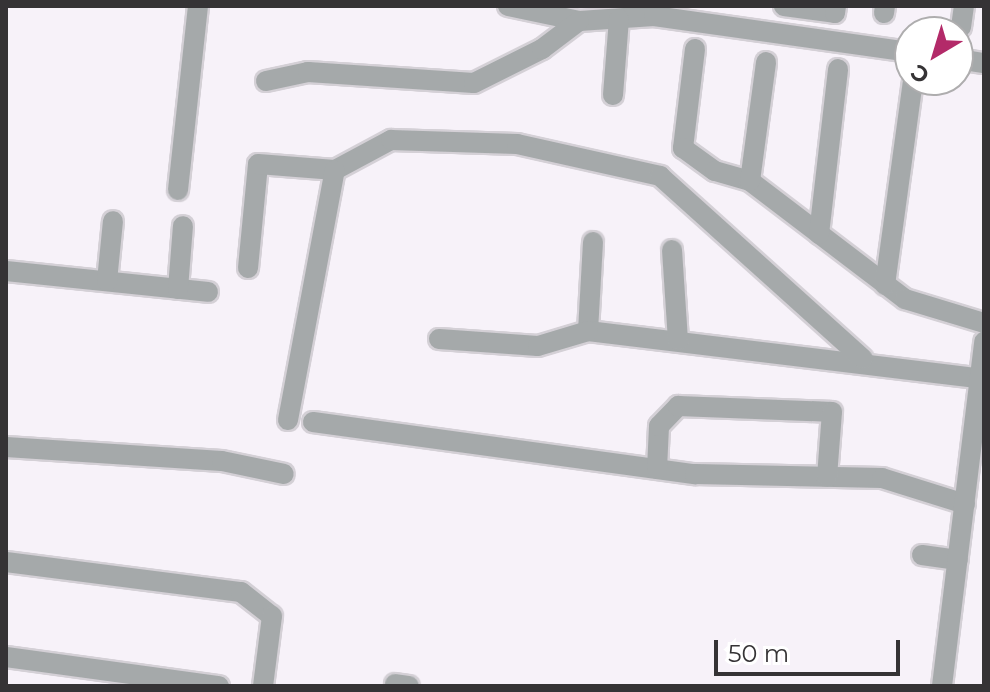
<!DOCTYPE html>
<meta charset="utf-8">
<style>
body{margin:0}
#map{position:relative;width:990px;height:692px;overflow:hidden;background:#f7f2f9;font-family:Montserrat,sans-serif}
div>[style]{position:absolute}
.roads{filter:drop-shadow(2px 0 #d4d0d6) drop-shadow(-2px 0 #d4d0d6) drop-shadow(0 2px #d4d0d6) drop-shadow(0 -2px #d4d0d6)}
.minor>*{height:20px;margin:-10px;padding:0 10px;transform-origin:10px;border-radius:10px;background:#a5a9aa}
span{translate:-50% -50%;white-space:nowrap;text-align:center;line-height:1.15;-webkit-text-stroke:6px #fff;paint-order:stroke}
.frame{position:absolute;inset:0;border:8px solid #353335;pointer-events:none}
.north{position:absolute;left:894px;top:16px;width:80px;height:80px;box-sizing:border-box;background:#fff;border:2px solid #aeadae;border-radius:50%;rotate:218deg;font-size:22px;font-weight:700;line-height:32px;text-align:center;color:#353335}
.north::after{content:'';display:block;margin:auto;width:28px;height:36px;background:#b32a69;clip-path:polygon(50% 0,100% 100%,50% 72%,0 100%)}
.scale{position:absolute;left:714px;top:640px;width:186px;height:36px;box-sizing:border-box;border:4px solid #353335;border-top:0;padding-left:10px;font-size:24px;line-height:28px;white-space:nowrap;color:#353335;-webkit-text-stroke:6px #fff;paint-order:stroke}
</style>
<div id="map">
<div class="roads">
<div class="minor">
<i style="left:508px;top:6px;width:73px;rotate:11.9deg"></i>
<i style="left:579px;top:21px;width:75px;rotate:-3.8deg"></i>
<i style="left:654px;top:16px;width:259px;rotate:8deg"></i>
<i style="left:784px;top:6px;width:51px;rotate:7.8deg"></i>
<i style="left:835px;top:13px;width:7px;rotate:-82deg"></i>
<i style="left:884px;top:13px;width:7px;rotate:-82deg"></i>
<i style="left:961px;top:27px;width:21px;rotate:-82deg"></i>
<i style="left:695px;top:49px;width:100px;rotate:96.9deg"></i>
<i style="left:683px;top:148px;width:39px;rotate:36deg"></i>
<i style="left:715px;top:171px;width:36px;rotate:16deg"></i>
<i style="left:750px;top:181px;width:195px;rotate:37.3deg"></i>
<i style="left:905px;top:299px;width:83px;rotate:16.9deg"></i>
<i style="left:958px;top:59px;width:26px;rotate:9deg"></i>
<i style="left:266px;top:81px;width:43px;rotate:-12.1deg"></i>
<i style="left:308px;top:72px;width:166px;rotate:3.8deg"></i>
<i style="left:474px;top:83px;width:76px;rotate:-26.6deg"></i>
<i style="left:542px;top:49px;width:46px;rotate:-37.1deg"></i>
<i style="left:613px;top:95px;width:76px;rotate:-85.5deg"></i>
<i style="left:750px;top:181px;width:120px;rotate:-82.3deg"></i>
<i style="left:178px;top:190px;width:185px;rotate:-83.8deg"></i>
<i style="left:819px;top:234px;width:166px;rotate:-83.4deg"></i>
<i style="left:593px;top:242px;width:89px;rotate:93.2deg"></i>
<i style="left:588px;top:331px;width:394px;rotate:6.9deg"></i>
<i style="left:672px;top:250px;width:90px;rotate:86.2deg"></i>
<i style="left:248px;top:268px;width:104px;rotate:-84.5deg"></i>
<i style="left:258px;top:164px;width:77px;rotate:4.5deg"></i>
<i style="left:335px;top:170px;width:64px;rotate:-28.2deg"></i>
<i style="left:391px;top:140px;width:126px;rotate:1.8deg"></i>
<i style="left:517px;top:144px;width:147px;rotate:12.6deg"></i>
<i style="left:660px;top:176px;width:273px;rotate:42deg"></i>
<i style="left:6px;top:271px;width:203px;rotate:5.9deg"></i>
<i style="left:107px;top:281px;width:60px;rotate:-84.3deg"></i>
<i style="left:885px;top:285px;width:207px;rotate:-82.2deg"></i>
<i style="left:178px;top:289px;width:63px;rotate:-85.5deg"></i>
<i style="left:439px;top:339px;width:99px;rotate:4deg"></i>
<i style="left:538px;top:346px;width:52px;rotate:-16.7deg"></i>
<i style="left:288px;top:420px;width:254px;rotate:-79.4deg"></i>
<i style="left:313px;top:422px;width:386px;rotate:7.8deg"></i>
<i style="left:695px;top:474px;width:187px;rotate:1.2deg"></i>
<i style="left:882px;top:478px;width:87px;rotate:17.4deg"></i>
<i style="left:6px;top:447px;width:216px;rotate:3.7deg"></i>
<i style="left:222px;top:461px;width:63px;rotate:11.8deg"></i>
<i style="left:657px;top:469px;width:43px;rotate:-87.3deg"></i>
<i style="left:659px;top:426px;width:28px;rotate:-46deg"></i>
<i style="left:678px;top:406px;width:154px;rotate:2.2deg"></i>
<i style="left:832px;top:412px;width:65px;rotate:94.4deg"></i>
<i style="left:922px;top:555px;width:36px;rotate:8deg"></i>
<i style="left:6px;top:562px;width:237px;rotate:7.3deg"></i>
<i style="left:241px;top:592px;width:39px;rotate:38deg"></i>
<i style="left:272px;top:616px;width:71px;rotate:97.3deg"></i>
<i style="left:6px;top:657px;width:215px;rotate:7.8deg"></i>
<i style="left:395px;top:684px;width:14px;rotate:8deg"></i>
<i style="left:942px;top:686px;width:347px;rotate:-83deg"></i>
</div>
</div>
<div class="frame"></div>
<div class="north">С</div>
<div class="scale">50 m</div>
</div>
